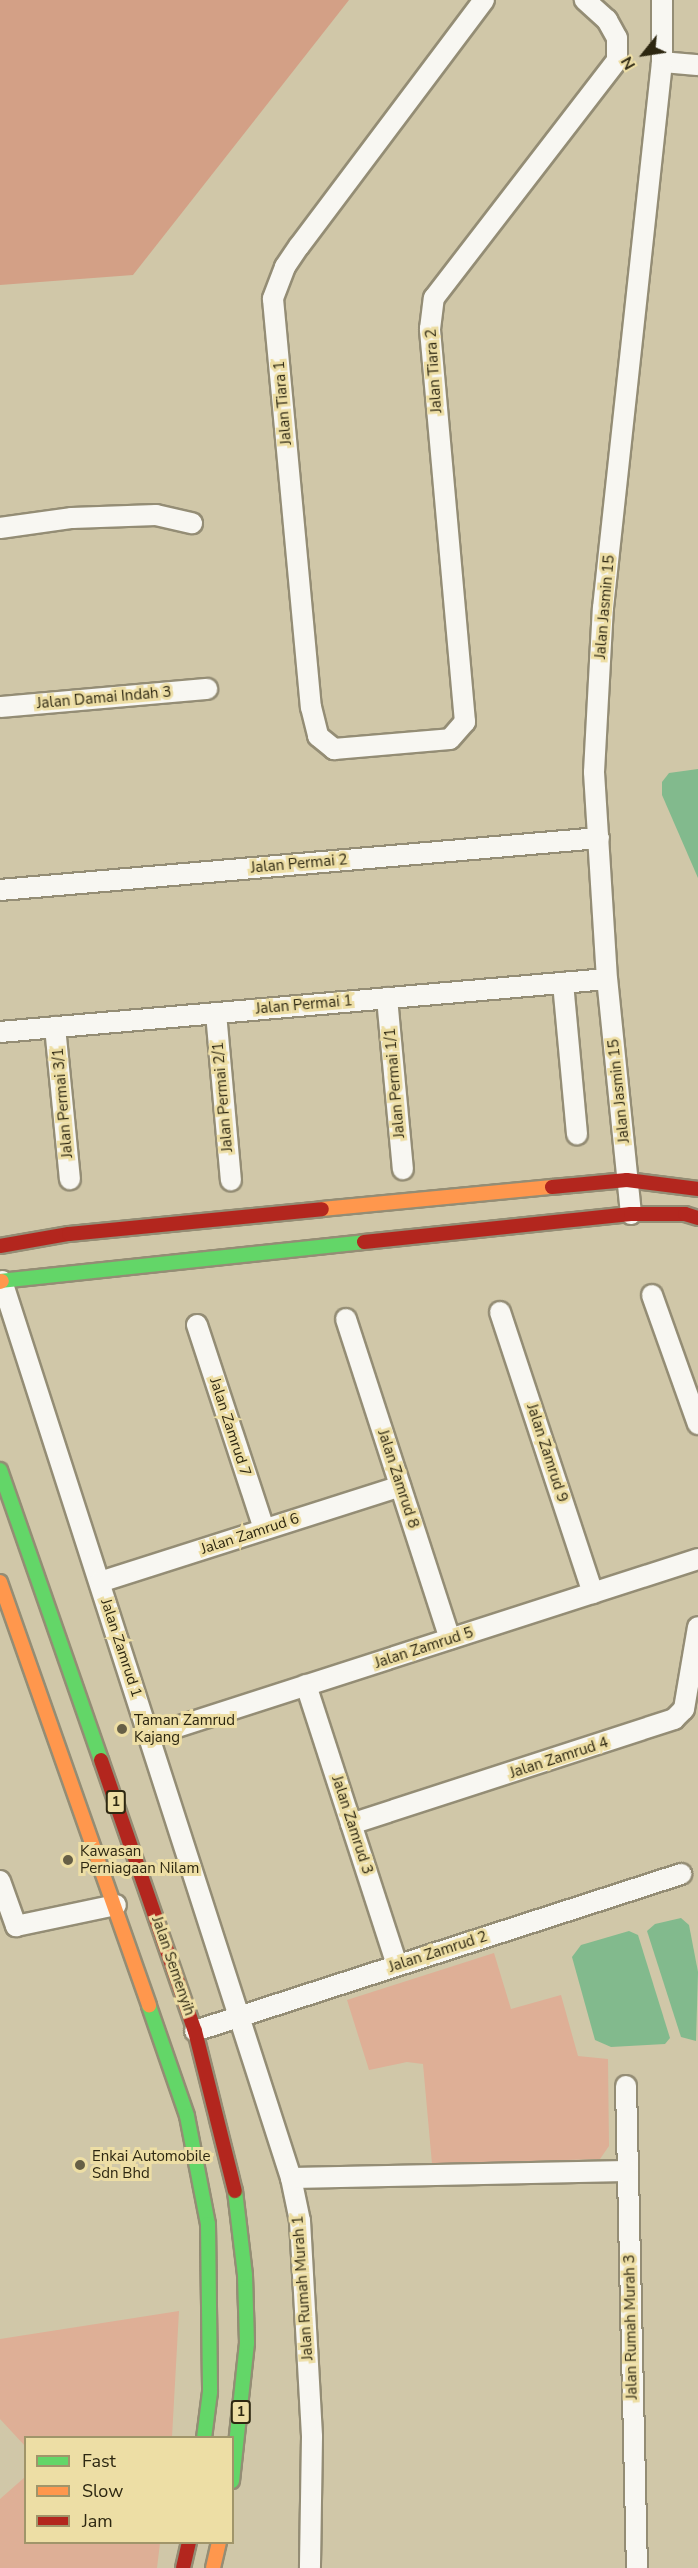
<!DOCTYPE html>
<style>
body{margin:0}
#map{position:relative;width:698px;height:2568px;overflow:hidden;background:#d0c7a8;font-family:"Nunito Sans",sans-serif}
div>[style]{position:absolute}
.green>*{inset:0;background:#deaf96}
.forest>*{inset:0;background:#d3a086}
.water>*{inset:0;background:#82ba8d}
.roads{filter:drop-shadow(2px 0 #948d75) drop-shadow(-2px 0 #948d75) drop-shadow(0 2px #948d75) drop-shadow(0 -2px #948d75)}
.street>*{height:20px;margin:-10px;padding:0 10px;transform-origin:10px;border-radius:10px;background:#f8f7f2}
.fast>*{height:14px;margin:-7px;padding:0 7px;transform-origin:7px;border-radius:7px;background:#63d668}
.slow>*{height:14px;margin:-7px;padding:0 7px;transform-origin:7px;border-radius:7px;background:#ff974d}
.jam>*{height:14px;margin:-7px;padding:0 7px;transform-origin:7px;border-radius:7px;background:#b3261e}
.dots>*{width:16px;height:16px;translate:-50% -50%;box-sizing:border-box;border:3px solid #eddea5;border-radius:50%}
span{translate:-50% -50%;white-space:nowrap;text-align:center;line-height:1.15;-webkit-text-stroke:6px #eddea5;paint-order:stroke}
.shield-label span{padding:2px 4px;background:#eddea5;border:2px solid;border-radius:4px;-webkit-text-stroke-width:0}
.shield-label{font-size:14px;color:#2d2711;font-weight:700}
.street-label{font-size:15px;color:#2d2711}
.poi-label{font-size:15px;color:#2d2711}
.left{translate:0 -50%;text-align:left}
.legend{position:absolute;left:24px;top:2436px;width:210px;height:108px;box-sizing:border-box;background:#eddea5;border:2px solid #a0956a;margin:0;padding:8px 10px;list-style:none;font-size:18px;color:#2d2711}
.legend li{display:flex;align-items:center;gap:12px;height:30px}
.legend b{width:30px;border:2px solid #a0956a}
.north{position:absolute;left:614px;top:24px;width:60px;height:60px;-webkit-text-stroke:4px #eddea5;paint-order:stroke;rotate:240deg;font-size:16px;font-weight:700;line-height:24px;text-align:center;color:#2d2711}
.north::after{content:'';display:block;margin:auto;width:21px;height:27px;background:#2d2711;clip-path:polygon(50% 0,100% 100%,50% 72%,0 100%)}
</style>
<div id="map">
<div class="green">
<i style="clip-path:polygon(494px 1953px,511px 2009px,561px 1995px,578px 2056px,608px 2059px,609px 2146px,600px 2159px,432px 2164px,423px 2064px,407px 2062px,369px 2070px,347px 2000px)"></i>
<i style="clip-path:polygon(179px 2311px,172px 2437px,26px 2438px,25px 2446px,0 2419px,0 2339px)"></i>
<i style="clip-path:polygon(25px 2477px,26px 2542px,160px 2543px,157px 2568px,0 2568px,0 2499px)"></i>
</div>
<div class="forest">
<i style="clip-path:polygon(0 0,349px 0,133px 275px,0 285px)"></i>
</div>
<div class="water">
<i style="clip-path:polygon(698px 769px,698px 878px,662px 795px,662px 782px,669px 773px)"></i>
<i style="clip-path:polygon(681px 1918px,689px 1925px,698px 1972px,696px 2041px,681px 2037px,647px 1931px,655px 1924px)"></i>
<i style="clip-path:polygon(629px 1931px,638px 1935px,670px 2038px,665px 2044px,611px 2047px,595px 2040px,572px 1957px,581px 1945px)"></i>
</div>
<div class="roads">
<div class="street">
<i style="left:484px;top:0;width:308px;rotate:126.9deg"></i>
<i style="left:299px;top:246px;width:25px;rotate:124deg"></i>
<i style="left:285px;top:267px;width:34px;rotate:111deg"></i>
<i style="left:273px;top:299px;width:410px;rotate:84.7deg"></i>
<i style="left:311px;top:707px;width:30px;rotate:76deg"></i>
<i style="left:318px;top:736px;width:21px;rotate:39deg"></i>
<i style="left:334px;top:749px;width:116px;rotate:-4.9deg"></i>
<i style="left:450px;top:739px;width:23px;rotate:-49deg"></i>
<i style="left:465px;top:722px;width:395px;rotate:-95.1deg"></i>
<i style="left:430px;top:329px;width:31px;rotate:-83deg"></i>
<i style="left:434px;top:298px;width:300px;rotate:-52.4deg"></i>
<i style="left:617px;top:60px;width:22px;rotate:-90deg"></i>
<i style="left:617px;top:38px;width:21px;rotate:-119deg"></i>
<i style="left:607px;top:20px;width:30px;rotate:-138deg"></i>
<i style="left:662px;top:62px;width:36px;rotate:5deg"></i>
<i style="left:0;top:528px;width:73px;rotate:-7.9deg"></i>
<i style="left:72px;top:518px;width:84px;rotate:-2deg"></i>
<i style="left:156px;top:515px;width:37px;rotate:13deg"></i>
<i style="left:0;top:707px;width:208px;rotate:-5deg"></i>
<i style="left:0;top:890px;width:601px;rotate:-4.96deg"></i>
<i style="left:563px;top:983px;width:152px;rotate:84.7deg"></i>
<i style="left:387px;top:998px;width:172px;rotate:84.7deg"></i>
<i style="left:216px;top:1013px;width:168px;rotate:84.9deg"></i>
<i style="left:55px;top:1027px;width:153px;rotate:84.4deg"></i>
<i style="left:0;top:1032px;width:609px;rotate:-4.99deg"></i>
<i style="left:631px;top:1214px;width:236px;rotate:-95.8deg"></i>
<i style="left:607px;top:979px;width:207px;rotate:-93.6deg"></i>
<i style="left:594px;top:772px;width:164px;rotate:-86.9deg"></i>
<i style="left:603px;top:608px;width:549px;rotate:-83.83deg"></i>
<i style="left:662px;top:62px;width:62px;rotate:-90deg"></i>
<i style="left:2px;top:1281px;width:942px;rotate:72.14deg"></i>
<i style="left:291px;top:2178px;width:44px;rotate:78.2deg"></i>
<i style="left:300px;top:2221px;width:216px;rotate:86.8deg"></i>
<i style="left:312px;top:2437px;width:131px;rotate:90.9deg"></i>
<i style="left:652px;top:1295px;width:137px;rotate:70.4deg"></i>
<i style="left:500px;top:1312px;width:296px;rotate:71.7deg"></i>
<i style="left:346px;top:1319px;width:336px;rotate:72deg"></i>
<i style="left:197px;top:1325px;width:215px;rotate:71.8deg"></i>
<i style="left:100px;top:1582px;width:315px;rotate:-17.7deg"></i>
<i style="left:306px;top:1685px;width:294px;rotate:72deg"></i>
<i style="left:149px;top:1736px;width:577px;rotate:-17.87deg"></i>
<i style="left:351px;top:1824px;width:340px;rotate:-18deg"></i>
<i style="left:674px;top:1719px;width:14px;rotate:-45deg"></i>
<i style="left:684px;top:1709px;width:83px;rotate:-80.3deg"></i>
<i style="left:0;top:1881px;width:48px;rotate:70.4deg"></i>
<i style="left:16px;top:1926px;width:102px;rotate:-11.9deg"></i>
<i style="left:195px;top:2031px;width:511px;rotate:-17.9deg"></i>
<i style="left:626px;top:2086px;width:482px;rotate:88.7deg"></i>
<i style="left:291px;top:2178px;width:337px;rotate:-1.2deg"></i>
</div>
<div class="fast">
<i style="left:0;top:1281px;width:366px;rotate:-6.1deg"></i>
<i style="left:0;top:1470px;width:307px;rotate:70.8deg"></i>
<i style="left:149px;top:2006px;width:116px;rotate:70.9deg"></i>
<i style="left:187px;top:2116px;width:110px;rotate:79deg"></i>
<i style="left:208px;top:2224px;width:168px;rotate:89.3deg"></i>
<i style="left:210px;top:2392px;width:46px;rotate:97.4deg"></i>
<i style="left:232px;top:2481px;width:139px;rotate:-83.8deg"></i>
<i style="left:247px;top:2343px;width:68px;rotate:-91.7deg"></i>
<i style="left:245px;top:2275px;width:85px;rotate:-96.8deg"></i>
</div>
<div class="slow">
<i style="left:322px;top:1209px;width:231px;rotate:-5.5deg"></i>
<i style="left:0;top:1282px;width:2px;rotate:-27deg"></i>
<i style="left:0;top:1582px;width:449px;rotate:70.6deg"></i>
<i style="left:213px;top:2568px;width:27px;rotate:-77deg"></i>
</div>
<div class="jam">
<i style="left:552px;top:1187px;width:75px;rotate:-5.3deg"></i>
<i style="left:627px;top:1180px;width:72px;rotate:7.2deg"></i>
<i style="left:364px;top:1242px;width:268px;rotate:-6deg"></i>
<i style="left:631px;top:1214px;width:54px"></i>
<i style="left:685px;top:1214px;width:14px;rotate:17deg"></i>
<i style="left:0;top:1246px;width:70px;rotate:-9.9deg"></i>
<i style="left:69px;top:1234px;width:254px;rotate:-5.6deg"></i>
<i style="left:101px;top:1760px;width:287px;rotate:70.9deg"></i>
<i style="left:195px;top:2031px;width:165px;rotate:76deg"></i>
<i style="left:183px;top:2568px;width:27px;rotate:-77deg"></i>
</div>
</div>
<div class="dots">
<i style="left:122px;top:1729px;background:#665f46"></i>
<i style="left:68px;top:1860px;background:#665f46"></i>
<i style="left:80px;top:2165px;background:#665f46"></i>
</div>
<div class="shield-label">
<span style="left:116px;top:1802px">1</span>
<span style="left:241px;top:2412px">1</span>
</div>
<div class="street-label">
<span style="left:434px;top:371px;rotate:-94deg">Jalan Tiara 2</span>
<span style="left:283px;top:403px;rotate:-95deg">Jalan Tiara 1</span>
<span style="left:605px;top:607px;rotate:-85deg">Jalan Jasmin 15</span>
<span style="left:104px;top:698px;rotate:-5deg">Jalan Damai Indah 3</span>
<span style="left:299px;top:864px;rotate:-5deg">Jalan Permai 2</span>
<span style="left:304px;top:1005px;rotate:-5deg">Jalan Permai 1</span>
<span style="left:395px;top:1083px;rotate:-95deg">Jalan Permai 1/1</span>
<span style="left:619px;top:1091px;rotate:-96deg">Jalan Jasmin 15</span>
<span style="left:223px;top:1097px;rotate:-95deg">Jalan Permai 2/1</span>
<span style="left:63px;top:1103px;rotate:-95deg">Jalan Permai 3/1</span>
<span style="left:230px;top:1427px;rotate:72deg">Jalan Zamrud 7</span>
<span style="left:547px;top:1453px;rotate:72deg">Jalan Zamrud 9</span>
<span style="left:398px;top:1479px;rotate:72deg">Jalan Zamrud 8</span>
<span style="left:250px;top:1534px;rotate:-18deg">Jalan Zamrud 6</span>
<span style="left:121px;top:1648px;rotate:72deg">Jalan Zamrud 1</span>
<span style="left:424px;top:1648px;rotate:-18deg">Jalan Zamrud 5</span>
<span style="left:559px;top:1758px;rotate:-18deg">Jalan Zamrud 4</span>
<span style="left:352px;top:1825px;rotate:72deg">Jalan Zamrud 3</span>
<span style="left:438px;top:1952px;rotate:-18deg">Jalan Zamrud 2</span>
<span style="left:173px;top:1966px;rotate:71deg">Jalan Semenyih</span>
<span style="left:303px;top:2288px;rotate:-94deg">Jalan Rumah Murah 1</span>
<span style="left:631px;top:2327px;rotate:-91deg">Jalan Rumah Murah 3</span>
</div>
<div class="poi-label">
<span class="left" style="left:134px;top:1729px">Taman Zamrud<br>Kajang</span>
<span class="left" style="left:80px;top:1860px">Kawasan<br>Perniagaan Nilam</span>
<span class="left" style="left:92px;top:2165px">Enkai Automobile<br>Sdn Bhd</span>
</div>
<ul class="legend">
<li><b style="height:8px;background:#63d668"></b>Fast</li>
<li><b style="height:8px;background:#ff974d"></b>Slow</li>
<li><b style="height:8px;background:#b3261e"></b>Jam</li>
</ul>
<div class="north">N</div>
</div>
